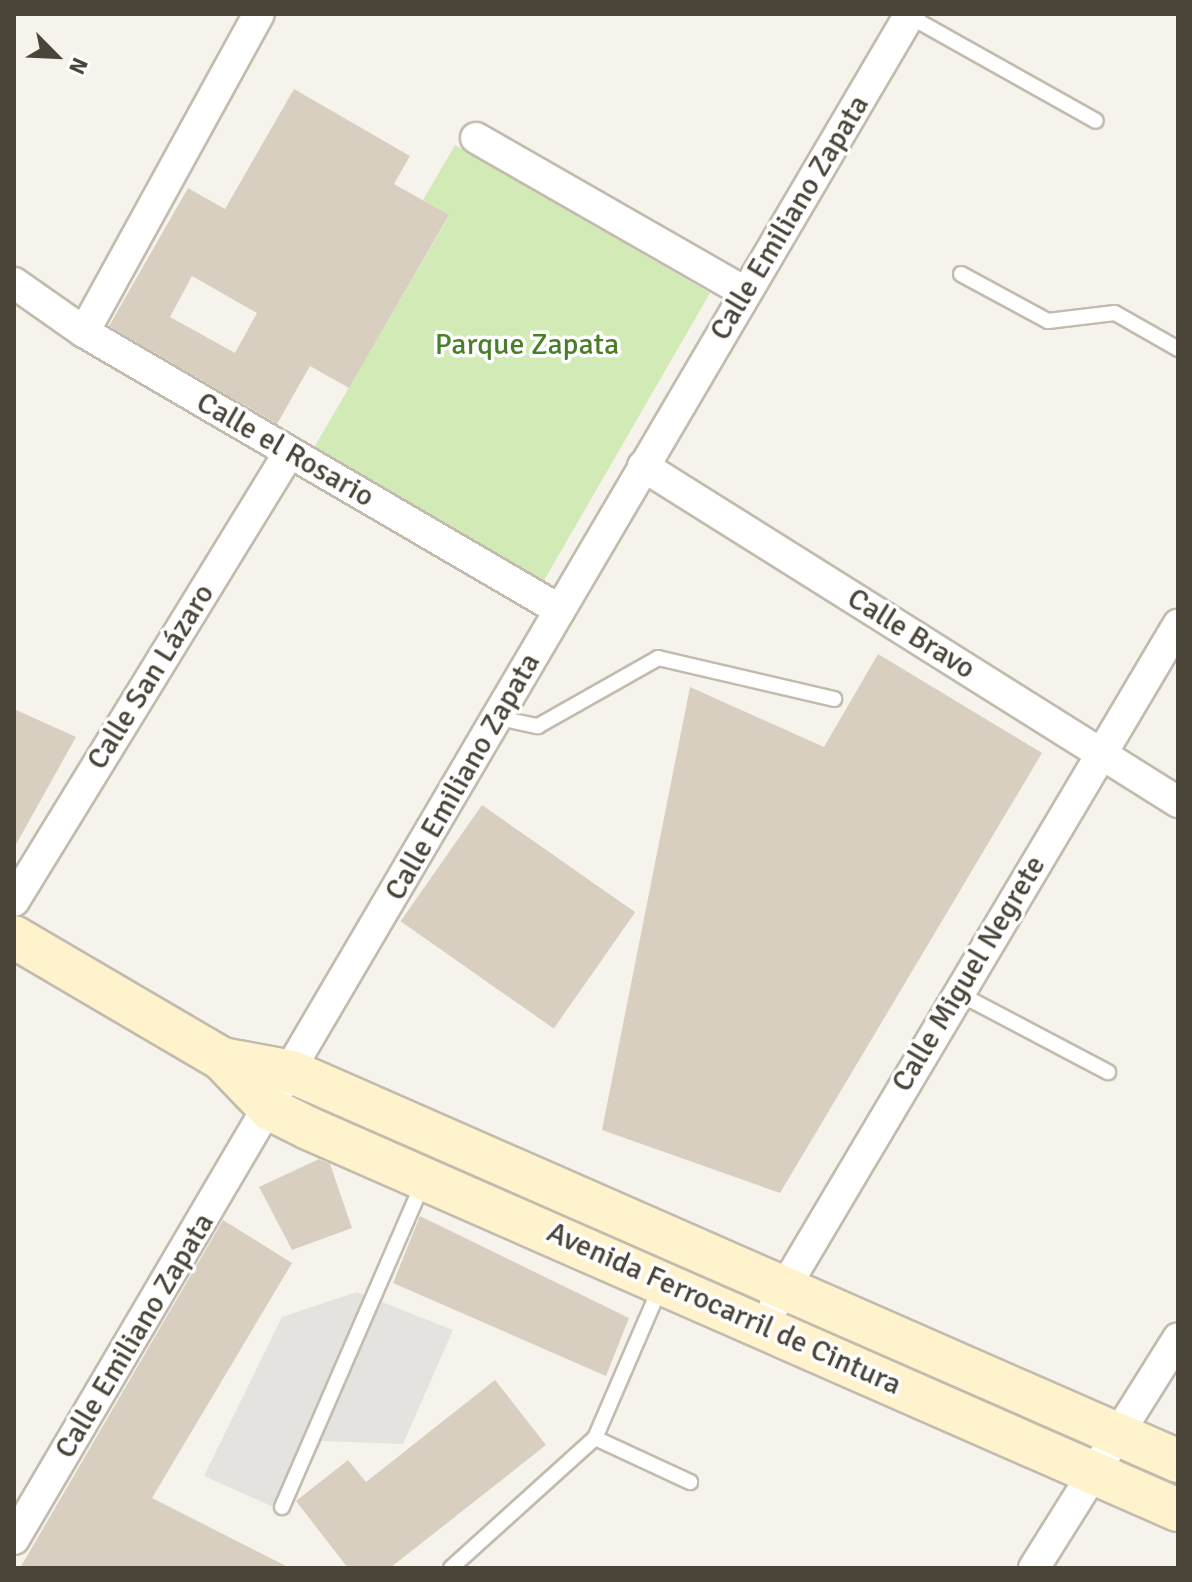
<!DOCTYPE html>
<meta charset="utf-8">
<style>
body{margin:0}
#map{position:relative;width:1192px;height:1582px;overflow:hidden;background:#f6f3ec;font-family:Signika,sans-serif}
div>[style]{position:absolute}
.green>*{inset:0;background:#d2eab5}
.parking>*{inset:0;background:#e5e3e0}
.building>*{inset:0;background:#d8cfc1;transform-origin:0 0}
.roads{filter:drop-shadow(2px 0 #c2bbae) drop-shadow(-2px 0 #c2bbae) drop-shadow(0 2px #c2bbae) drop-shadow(0 -2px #c2bbae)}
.lane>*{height:14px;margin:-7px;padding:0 7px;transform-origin:7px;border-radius:7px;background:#fff}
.street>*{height:30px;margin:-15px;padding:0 15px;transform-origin:15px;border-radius:15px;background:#fff}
.secondary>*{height:42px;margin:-21px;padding:0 21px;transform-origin:21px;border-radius:21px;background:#fff3cd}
span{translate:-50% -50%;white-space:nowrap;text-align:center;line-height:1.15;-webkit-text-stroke:7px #fff;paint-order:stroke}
.street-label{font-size:30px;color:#4b4439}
.park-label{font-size:30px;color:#4a7f2a}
.frame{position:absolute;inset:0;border:16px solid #4b4439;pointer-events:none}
.north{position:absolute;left:16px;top:16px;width:80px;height:80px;-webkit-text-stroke:6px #fff;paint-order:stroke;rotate:114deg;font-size:22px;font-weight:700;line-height:32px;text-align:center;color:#4b4439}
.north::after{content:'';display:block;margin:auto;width:28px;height:36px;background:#4b4439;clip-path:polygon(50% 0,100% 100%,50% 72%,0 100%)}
</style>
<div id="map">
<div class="green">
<i style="clip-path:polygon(455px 145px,710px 293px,542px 584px,312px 451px,449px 216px,423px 200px)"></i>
</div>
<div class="parking">
<i style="clip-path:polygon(357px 1292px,453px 1330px,403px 1444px,322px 1441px,287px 1513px,204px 1476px,282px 1317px)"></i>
</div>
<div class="building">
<i style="clip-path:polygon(evenodd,294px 89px,410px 156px,394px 184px,449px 215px,349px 388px,310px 366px,277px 424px,109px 326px,188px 188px,225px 209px,294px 89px,192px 276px,257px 313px,235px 353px,170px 317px,192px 276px)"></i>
<i style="clip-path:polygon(878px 654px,1042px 753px,780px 1193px,602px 1130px,690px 687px,824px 747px)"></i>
<i style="clip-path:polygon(14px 709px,76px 737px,14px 848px)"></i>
<i style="left:482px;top:805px;width:187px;height:142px;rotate:35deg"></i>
<i style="clip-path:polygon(319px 1159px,330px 1164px,352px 1228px,292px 1250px,259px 1187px)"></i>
<i style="clip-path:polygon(420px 1216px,629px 1318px,606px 1376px,393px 1283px)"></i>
<i style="clip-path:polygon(223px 1220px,292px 1263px,152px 1498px,290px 1568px,20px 1568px)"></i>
<i style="clip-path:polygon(495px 1380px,546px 1445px,390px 1568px,348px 1568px,296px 1501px,348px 1460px,366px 1482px)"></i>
</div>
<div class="roads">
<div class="lane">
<i style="left:909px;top:16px;width:214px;rotate:29.3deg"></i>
<i style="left:961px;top:274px;width:99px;rotate:28.4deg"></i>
<i style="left:1048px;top:321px;width:67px;rotate:-6.8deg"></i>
<i style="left:1115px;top:313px;width:73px;rotate:29.7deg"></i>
<i style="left:499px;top:718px;width:40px;rotate:12deg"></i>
<i style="left:538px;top:726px;width:138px;rotate:-29.5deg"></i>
<i style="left:658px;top:658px;width:181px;rotate:13.1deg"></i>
<i style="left:956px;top:992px;width:172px;rotate:27.8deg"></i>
<i style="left:595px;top:1438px;width:105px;rotate:24.9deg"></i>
<i style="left:282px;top:1507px;width:356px;rotate:-66.5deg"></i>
<i style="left:451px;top:1568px;width:194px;rotate:-42.1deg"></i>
<i style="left:595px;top:1438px;width:163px;rotate:-66.6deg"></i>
</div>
<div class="street">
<i style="left:476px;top:138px;width:310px;rotate:29.8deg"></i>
<i style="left:14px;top:283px;width:85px;rotate:35deg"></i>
<i style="left:84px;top:332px;width:551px;rotate:30.29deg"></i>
<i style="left:84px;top:332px;width:363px;rotate:-61.2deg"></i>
<i style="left:643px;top:466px;width:632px;rotate:32.13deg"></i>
<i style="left:14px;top:901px;width:526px;rotate:-58.46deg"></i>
<i style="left:775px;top:1304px;width:790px;rotate:-59.31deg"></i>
<i style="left:14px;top:1539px;width:1769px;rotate:-59.56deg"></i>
<i style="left:1034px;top:1568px;width:271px;rotate:-57.9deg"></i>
</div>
<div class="secondary">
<i style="left:14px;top:937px;width:241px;rotate:30.4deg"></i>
<i style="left:222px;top:1059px;width:69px;rotate:46.2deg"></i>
<i style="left:270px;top:1109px;width:42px;rotate:26.6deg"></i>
<i style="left:308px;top:1128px;width:950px;rotate:23.71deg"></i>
<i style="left:222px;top:1059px;width:71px;rotate:10.5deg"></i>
<i style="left:292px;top:1072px;width:968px;rotate:23.7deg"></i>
</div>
</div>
<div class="street-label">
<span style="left:790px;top:218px;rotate:-59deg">Calle Emiliano Zapata</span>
<span style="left:285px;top:450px;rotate:30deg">Calle el Rosario</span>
<span style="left:911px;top:634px;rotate:32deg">Calle Bravo</span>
<span style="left:151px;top:677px;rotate:-58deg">Calle San Lázaro</span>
<span style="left:463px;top:777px;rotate:-60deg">Calle Emiliano Zapata</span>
<span style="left:969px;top:974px;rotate:-59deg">Calle Miguel Negrete</span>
<span style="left:724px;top:1309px;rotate:24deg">Avenida Ferrocarril de Cintura</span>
<span style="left:135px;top:1336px;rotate:-59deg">Calle Emiliano Zapata</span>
</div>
<div class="park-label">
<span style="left:527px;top:345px">Parque Zapata</span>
</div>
<div class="frame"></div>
<div class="north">N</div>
</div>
